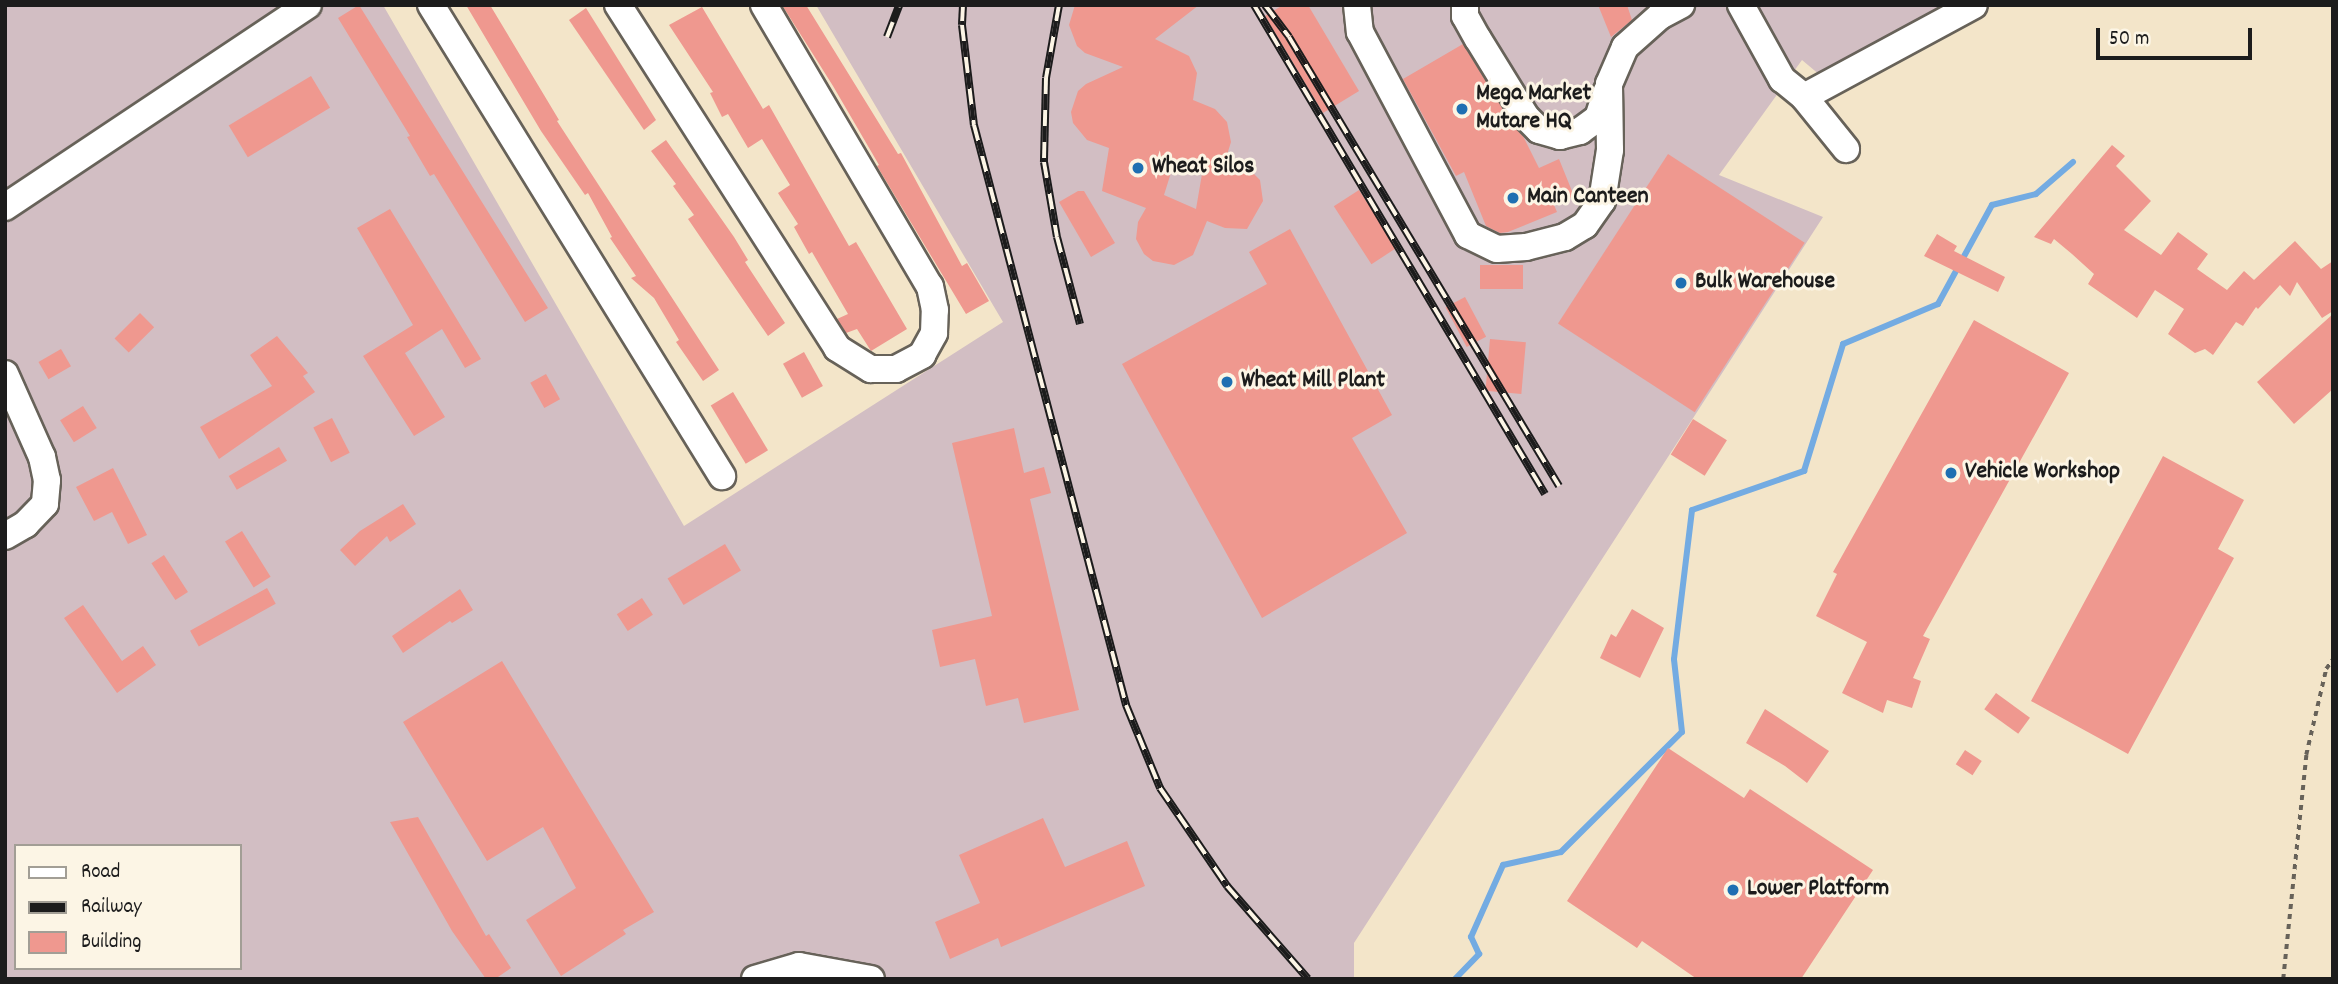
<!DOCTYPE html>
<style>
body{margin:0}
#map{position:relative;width:2338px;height:984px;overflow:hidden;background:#f3e5c9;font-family:Dekko,sans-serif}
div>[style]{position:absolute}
.industrial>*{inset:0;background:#d2bec3}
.stream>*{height:6px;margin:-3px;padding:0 3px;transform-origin:3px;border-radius:3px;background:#73abe2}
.building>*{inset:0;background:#ef988f;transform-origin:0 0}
.path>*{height:3.5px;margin-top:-1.75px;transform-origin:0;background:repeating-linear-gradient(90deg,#676259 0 5px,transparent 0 10px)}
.roads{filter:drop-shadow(2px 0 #676259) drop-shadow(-2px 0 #676259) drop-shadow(0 2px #676259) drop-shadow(0 -2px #676259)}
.minor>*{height:26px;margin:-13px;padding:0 13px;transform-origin:13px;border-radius:13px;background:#fff}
.rail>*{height:8px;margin-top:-4px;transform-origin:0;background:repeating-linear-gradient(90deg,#fcf5e5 0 16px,#1c1c1c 0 32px);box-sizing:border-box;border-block:2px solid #1c1c1c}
.dots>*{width:19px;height:19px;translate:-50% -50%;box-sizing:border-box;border:4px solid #fcf5e5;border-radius:50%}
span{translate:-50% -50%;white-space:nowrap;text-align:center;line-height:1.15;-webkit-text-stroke:6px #fcf5e5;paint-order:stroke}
.poi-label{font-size:24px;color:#1c1c1c;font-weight:700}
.left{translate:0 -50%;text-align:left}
.frame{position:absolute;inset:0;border:7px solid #1c1c1c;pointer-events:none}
.legend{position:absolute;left:14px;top:844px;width:228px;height:126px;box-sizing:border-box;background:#fcf5e5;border:2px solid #a29e95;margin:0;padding:9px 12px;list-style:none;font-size:21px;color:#1c1c1c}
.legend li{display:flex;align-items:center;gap:14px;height:35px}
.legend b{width:35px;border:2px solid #a29e95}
.scale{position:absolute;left:2096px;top:28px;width:156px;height:32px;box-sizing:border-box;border:4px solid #1c1c1c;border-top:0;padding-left:9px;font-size:21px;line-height:24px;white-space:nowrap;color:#1c1c1c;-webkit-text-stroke:5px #fcf5e5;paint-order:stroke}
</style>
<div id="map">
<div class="industrial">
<i style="clip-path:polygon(evenodd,5px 5px,383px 5px,684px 526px,1003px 322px,816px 5px,1985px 5px,1833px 86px,1802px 60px,1719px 175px,1823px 217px,1354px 943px,1354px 979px,5px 979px,5px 5px,16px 846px,240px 846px,240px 968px,16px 968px,16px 846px)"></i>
</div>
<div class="stream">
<i style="left:1455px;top:979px;width:35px;rotate:-46deg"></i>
<i style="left:1479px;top:954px;width:19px;rotate:-115deg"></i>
<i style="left:1471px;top:937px;width:79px;rotate:-66deg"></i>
<i style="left:1503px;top:865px;width:59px;rotate:-12.6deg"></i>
<i style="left:1561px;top:852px;width:170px;rotate:-44.8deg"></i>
<i style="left:1682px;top:732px;width:73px;rotate:-96.3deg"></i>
<i style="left:1674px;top:659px;width:150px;rotate:-83.1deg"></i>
<i style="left:1692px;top:510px;width:119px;rotate:-19.2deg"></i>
<i style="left:1804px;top:471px;width:133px;rotate:-72.9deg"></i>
<i style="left:1843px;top:344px;width:103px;rotate:-22.8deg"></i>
<i style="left:1938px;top:304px;width:113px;rotate:-61.4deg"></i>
<i style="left:1992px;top:205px;width:45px;rotate:-14deg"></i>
<i style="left:2036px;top:194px;width:49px;rotate:-40.9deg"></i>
</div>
<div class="building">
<i style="clip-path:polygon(359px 5px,548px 308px,525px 322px,434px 174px,430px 176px,407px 137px,410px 136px,338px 18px)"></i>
<i style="clip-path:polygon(466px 5px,490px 5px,559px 120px,557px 121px,719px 370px,703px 381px,676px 342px,679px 340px,654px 298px,631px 278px,636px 276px,610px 238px,612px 237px,588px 193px,585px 195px,541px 131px)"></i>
<i style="clip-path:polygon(782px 5px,806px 5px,898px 154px,901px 153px,962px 266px,967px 263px,989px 301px,966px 314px,877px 166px,879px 165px,833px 86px)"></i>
<i style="clip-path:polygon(evenodd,1075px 5px,1199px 5px,1155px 39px,1189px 56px,1197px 73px,1193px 100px,1215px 109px,1227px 122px,1231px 142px,1226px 158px,1247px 167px,1260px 180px,1263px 201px,1247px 229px,1225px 228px,1207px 221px,1193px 255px,1174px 265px,1153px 261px,1144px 254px,1136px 239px,1138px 222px,1146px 208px,1102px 191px,1109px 148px,1087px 140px,1073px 123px,1071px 112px,1078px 91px,1086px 84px,1123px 67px,1085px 53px,1077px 46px,1069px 25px,1075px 5px,1174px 163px,1202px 174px,1196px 209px,1164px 195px,1174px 163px)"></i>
<i style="clip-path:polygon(1283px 5px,1308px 5px,1359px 91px,1323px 113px,1265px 16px)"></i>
<i style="clip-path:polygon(1598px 5px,1627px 5px,1632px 20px,1611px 37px)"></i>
<i style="clip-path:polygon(702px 7px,763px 109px,769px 105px,849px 246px,856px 242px,907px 329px,871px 351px,857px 329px,846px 333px,837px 319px,848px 314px,812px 252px,809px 254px,794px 227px,798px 224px,778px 193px,790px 185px,762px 139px,748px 148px,728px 114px,722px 117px,710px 93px,713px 92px,669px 25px)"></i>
<i style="clip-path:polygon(586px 8px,656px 120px,644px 130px,569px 20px)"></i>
<i style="clip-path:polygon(1463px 44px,1513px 125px,1523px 136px,1539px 168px,1559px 159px,1574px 196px,1554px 205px,1557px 212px,1508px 232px,1500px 233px,1486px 226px,1464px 172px,1456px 176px,1403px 79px)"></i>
<i style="left:311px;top:76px;width:37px;height:96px;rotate:59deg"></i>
<i style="clip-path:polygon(666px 140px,734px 237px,748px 260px,745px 262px,785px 323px,768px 336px,688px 219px,694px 215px,673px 186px,676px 184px,651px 151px)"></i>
<i style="clip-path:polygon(2112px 145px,2125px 156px,2116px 166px,2151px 201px,2124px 230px,2161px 255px,2178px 232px,2208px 254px,2197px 269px,2227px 290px,2244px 271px,2254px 280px,2295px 241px,2321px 269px,2333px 261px,2333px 311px,2322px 318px,2297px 282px,2290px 296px,2280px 285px,2258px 309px,2256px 307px,2243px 326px,2236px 322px,2213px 355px,2205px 349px,2195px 353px,2168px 334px,2184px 309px,2155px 290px,2137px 318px,2088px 284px,2094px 274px,2072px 254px,2054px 239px,2051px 244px,2034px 237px)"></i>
<i style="left:1668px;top:154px;width:163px;height:202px;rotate:33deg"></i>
<i style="left:1359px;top:190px;width:69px;height:30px;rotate:57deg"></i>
<i style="clip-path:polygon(1078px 191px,1084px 191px,1115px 243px,1091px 257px,1059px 202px)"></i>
<i style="clip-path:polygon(390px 209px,481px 359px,465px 368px,442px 329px,405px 353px,445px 417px,414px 436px,363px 356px,413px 325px,357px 228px)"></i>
<i style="clip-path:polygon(1290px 229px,1392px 415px,1352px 438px,1407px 533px,1262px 618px,1122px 364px,1267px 284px,1249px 252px)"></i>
<i style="clip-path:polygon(1937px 234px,1957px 246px,1954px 251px,2005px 277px,1998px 292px,1924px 256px)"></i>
<i style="left:1480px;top:265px;width:43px;height:24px"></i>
<i style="left:1465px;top:297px;width:45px;height:22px;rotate:62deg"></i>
<i style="left:140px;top:313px;width:20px;height:36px;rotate:45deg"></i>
<i style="clip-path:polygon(2333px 314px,2333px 389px,2294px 424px,2257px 382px)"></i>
<i style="clip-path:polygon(1974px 320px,2069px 373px,1923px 636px,1930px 639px,1913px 678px,1921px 681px,1912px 708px,1887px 700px,1883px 713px,1842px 693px,1867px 642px,1816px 616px,1837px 574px,1833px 572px)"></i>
<i style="clip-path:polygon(277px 336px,308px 373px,303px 376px,315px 392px,219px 459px,200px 427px,272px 386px,250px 355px)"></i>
<i style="left:1490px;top:339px;width:36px;height:52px;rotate:5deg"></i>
<i style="left:61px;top:349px;width:20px;height:26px;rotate:60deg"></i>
<i style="left:804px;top:352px;width:39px;height:24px;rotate:61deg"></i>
<i style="left:546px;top:374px;width:29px;height:18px;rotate:61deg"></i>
<i style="left:733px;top:392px;width:68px;height:26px;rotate:59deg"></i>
<i style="left:83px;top:406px;width:26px;height:27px;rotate:58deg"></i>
<i style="left:332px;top:418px;width:39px;height:21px;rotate:63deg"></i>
<i style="left:1693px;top:419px;width:40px;height:42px;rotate:32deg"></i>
<i style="clip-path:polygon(1014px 428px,1024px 473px,1044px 467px,1051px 493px,1030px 499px,1079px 710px,1024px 723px,1018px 698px,986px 706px,975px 659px,940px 667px,932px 630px,992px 616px,952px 443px)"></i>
<i style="left:279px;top:447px;width:16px;height:58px;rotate:60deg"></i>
<i style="clip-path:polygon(2163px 456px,2244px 500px,2218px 549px,2234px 558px,2128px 754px,2031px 701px)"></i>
<i style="clip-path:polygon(113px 468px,147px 535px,128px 544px,112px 512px,94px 521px,76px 487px)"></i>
<i style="clip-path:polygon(403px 504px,416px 524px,390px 542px,387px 536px,355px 566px,340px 550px,360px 531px)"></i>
<i style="left:242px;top:531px;width:54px;height:20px;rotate:58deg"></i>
<i style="left:725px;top:544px;width:31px;height:67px;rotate:59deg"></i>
<i style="left:164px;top:555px;width:44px;height:15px;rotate:57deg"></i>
<i style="left:267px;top:588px;width:18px;height:88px;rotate:61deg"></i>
<i style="clip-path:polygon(460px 589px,473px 610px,452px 623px,450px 621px,403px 653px,392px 636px)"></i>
<i style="left:642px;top:598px;width:20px;height:30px;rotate:57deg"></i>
<i style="clip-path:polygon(83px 605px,122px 661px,143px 646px,156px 665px,117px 693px,64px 618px)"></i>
<i style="clip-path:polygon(1632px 609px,1664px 628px,1640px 678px,1600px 658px,1611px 634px,1616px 637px)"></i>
<i style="clip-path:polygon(502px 661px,654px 912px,623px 930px,626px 934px,561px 976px,526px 920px,576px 888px,543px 827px,487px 861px,403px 722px)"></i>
<i style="left:1996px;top:693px;width:42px;height:20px;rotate:36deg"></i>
<i style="clip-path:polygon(1765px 709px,1829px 751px,1807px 783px,1785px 766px,1746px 743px)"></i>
<i style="clip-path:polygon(1668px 748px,1744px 798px,1750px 789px,1873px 870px,1801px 979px,1697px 979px,1642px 941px,1637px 948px,1567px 901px)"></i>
<i style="left:1965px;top:750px;width:20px;height:17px;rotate:33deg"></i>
<i style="clip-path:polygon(418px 817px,486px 936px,489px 934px,511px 968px,495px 979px,486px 979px,452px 931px,390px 822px)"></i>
<i style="clip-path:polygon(1043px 818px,1065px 867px,1127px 841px,1145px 886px,1001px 947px,998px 938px,950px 959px,935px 922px,980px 903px,959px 855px)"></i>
</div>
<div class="path">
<i style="left:2283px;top:979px;width:225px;rotate:-84.1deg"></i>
<i style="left:2306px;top:755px;width:88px;rotate:-76.9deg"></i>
<i style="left:2326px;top:669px;width:12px;rotate:-55deg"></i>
</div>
<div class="roads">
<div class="minor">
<i style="left:431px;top:5px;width:554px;rotate:58.29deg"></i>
<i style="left:618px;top:5px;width:407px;rotate:57.4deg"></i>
<i style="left:837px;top:348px;width:40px;rotate:32deg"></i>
<i style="left:871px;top:369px;width:25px"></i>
<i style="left:896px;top:369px;width:30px;rotate:-28deg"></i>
<i style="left:922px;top:355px;width:25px;rotate:-61deg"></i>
<i style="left:934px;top:333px;width:23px;rotate:-88deg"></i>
<i style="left:935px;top:310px;width:24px;rotate:-102deg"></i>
<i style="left:930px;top:287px;width:327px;rotate:-120.5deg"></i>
<i style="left:1357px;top:5px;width:27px;rotate:84deg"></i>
<i style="left:1360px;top:32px;width:230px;rotate:62deg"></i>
<i style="left:1468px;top:235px;width:32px;rotate:26deg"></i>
<i style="left:1497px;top:249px;width:29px;rotate:-4deg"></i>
<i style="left:1526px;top:247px;width:40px;rotate:-14.4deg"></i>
<i style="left:1565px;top:237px;width:23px;rotate:-31deg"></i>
<i style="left:1585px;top:225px;width:29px;rotate:-55deg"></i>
<i style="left:1602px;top:201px;width:52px;rotate:-81.1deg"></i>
<i style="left:1610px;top:150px;width:66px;rotate:-90.9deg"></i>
<i style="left:1609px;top:84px;width:40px;rotate:-66.6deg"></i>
<i style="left:1625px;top:47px;width:47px;rotate:-41.5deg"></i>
<i style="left:1660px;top:16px;width:24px;rotate:-28deg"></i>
<i style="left:1465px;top:5px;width:11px;rotate:90deg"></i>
<i style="left:1465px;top:16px;width:26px;rotate:61deg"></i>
<i style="left:1478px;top:39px;width:92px;rotate:58.4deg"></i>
<i style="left:1526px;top:117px;width:18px;rotate:45deg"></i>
<i style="left:1539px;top:130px;width:22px;rotate:16deg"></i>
<i style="left:1560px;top:136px;width:21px;rotate:-14deg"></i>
<i style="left:1580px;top:131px;width:22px;rotate:-36deg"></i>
<i style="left:1598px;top:118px;width:28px;rotate:-72deg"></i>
<i style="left:1741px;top:5px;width:85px;rotate:61deg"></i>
<i style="left:1782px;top:79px;width:28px;rotate:39deg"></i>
<i style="left:1804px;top:97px;width:67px;rotate:51.1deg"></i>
<i style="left:1804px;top:97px;width:193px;rotate:-28.4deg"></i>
<i style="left:5px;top:207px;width:364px;rotate:-33.7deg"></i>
<i style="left:5px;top:374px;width:91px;rotate:66deg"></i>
<i style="left:42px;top:457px;width:24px;rotate:78deg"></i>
<i style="left:47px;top:480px;width:24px;rotate:95deg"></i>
<i style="left:45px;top:504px;width:28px;rotate:134deg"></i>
<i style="left:26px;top:524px;width:24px;rotate:150deg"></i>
<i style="left:755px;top:979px;width:46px;rotate:-16.5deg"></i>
<i style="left:799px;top:966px;width:73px;rotate:10.2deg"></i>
</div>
</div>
<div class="rail">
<i style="left:963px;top:5px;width:20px;rotate:93deg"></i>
<i style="left:962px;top:25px;width:101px;rotate:83.2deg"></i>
<i style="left:974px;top:125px;width:600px;rotate:75.31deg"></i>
<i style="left:1126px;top:705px;width:90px;rotate:67.7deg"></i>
<i style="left:1160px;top:788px;width:119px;rotate:55.6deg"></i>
<i style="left:1227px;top:886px;width:123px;rotate:48.9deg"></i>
<i style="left:1059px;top:5px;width:74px;rotate:100.1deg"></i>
<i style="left:1046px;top:78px;width:84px;rotate:91.4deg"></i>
<i style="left:1044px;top:162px;width:76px;rotate:80.2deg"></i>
<i style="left:1057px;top:237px;width:90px;rotate:75.2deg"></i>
<i style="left:1254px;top:5px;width:569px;rotate:59.24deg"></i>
<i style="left:1265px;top:5px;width:40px;rotate:53deg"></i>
<i style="left:1289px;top:37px;width:524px;rotate:58.98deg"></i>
<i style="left:887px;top:37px;width:34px;rotate:-69deg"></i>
</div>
<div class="dots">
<i style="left:1462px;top:109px;background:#1f6fb2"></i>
<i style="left:1138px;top:168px;background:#1f6fb2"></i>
<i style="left:1513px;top:198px;background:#1f6fb2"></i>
<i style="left:1681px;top:283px;background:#1f6fb2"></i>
<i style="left:1227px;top:382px;background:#1f6fb2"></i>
<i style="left:1951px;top:473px;background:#1f6fb2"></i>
<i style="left:1733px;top:890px;background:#1f6fb2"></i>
</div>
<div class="poi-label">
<span class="left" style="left:1476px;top:109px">Mega Market<br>Mutare HQ</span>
<span class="left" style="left:1152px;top:168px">Wheat Silos</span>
<span class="left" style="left:1527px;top:198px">Main Canteen</span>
<span class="left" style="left:1695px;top:283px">Bulk Warehouse</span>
<span class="left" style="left:1241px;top:382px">Wheat Mill Plant</span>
<span class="left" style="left:1965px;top:473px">Vehicle Workshop</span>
<span class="left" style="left:1747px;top:890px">Lower Platform</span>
</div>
<div class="frame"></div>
<ul class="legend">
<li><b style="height:9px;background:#fff"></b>Road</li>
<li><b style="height:9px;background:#1c1c1c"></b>Railway</li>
<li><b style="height:19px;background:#ef988f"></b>Building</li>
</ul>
<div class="scale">50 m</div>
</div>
